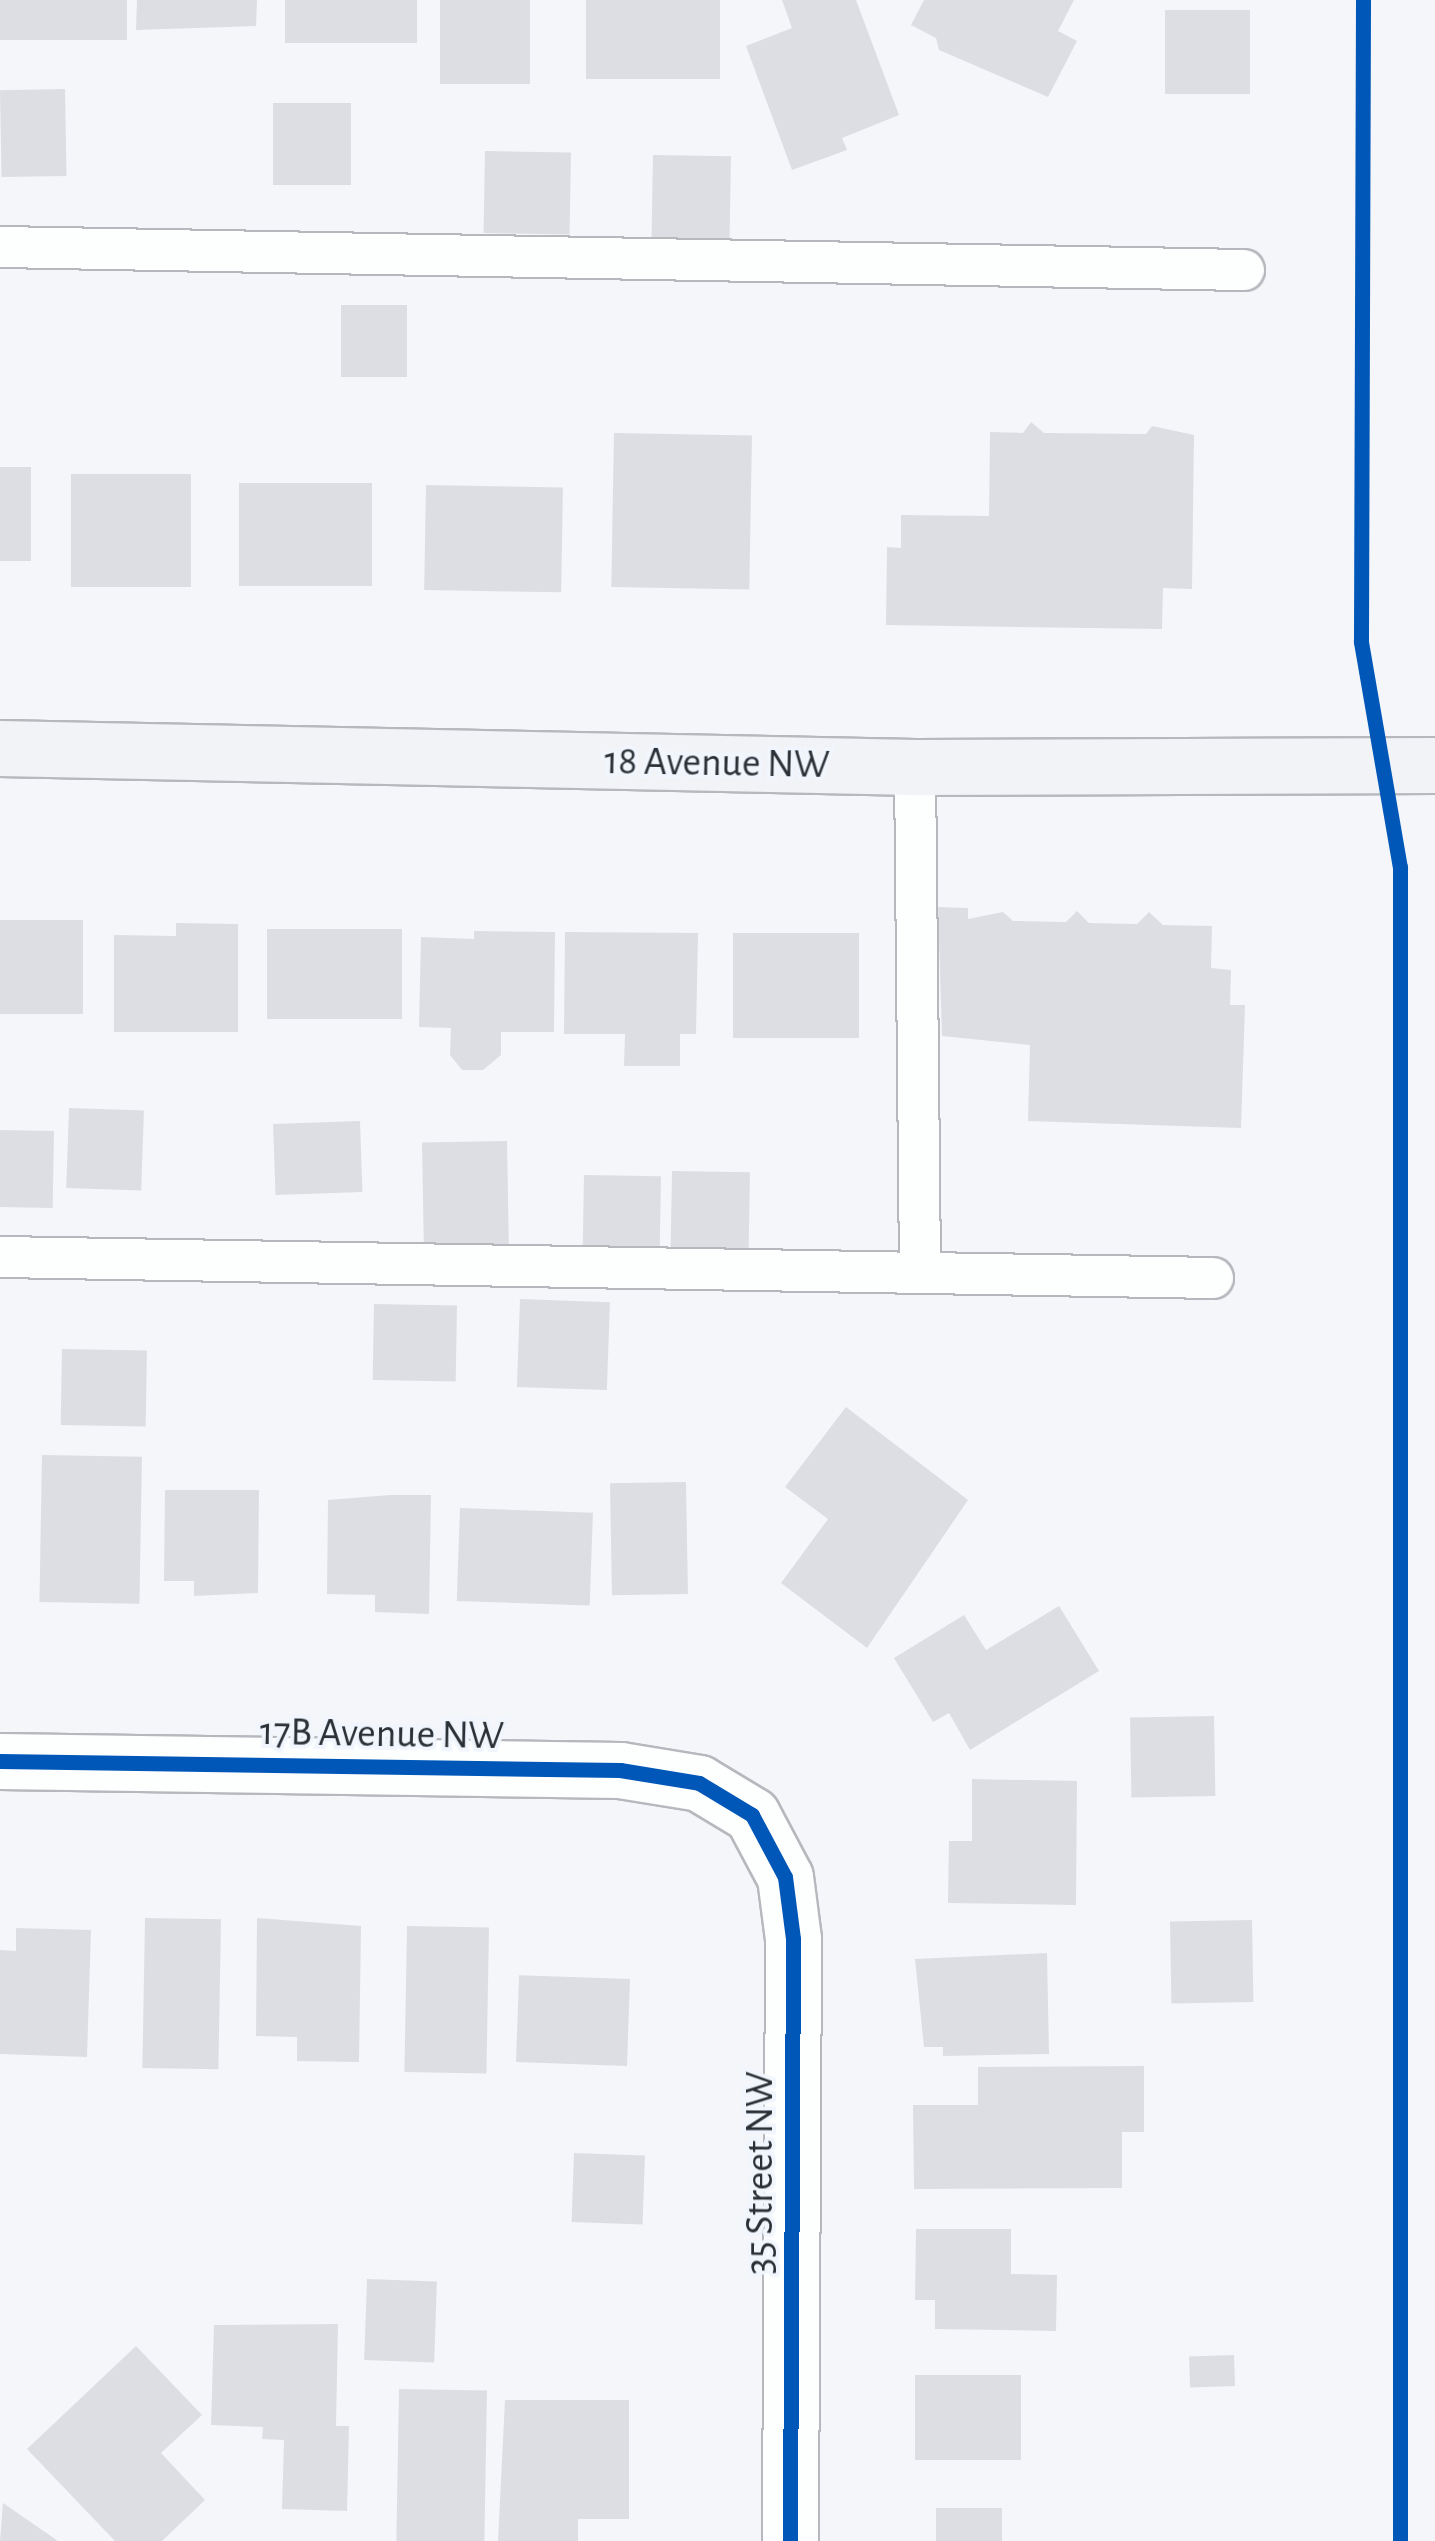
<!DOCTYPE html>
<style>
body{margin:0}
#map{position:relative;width:1435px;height:2541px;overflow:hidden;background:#f4f6fa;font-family:"Alegreya Sans",sans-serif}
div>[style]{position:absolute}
.building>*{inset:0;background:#dddee3;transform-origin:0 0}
.roads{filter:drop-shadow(2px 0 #b6b8be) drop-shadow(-2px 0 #b6b8be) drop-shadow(0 2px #b6b8be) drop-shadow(0 -2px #b6b8be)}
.lane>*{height:40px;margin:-20px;padding:0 20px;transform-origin:20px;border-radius:20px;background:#fdfefe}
.street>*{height:55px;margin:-27.5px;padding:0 27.5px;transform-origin:27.5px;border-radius:27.5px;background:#fdfefe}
.secondary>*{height:55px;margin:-27.5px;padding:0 27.5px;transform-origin:27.5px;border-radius:27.5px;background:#f1f3f6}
.cycleway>*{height:15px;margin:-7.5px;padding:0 7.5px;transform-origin:7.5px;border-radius:7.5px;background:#0057b8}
span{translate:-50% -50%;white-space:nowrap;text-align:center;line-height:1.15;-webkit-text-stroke:8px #f1f5fd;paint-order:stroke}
.street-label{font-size:40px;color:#2b2f36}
</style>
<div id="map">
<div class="building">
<i style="left:0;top:0;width:127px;height:40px"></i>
<i style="clip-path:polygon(137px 0,257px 0,256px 26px,136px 30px)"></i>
<i style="left:285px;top:0;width:132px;height:43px"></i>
<i style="left:440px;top:0;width:90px;height:84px"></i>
<i style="left:586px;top:0;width:134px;height:79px"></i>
<i style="clip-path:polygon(782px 0,856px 0,899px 115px,842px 138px,847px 150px,792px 170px,746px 46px,792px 28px)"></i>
<i style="clip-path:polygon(924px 0,1074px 0,1058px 31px,1077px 41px,1048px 97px,939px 50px,936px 38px,911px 25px)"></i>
<i style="left:1250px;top:10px;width:84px;height:85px;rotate:90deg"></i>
<i style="left:65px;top:89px;width:87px;height:65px;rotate:89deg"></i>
<i style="left:273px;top:103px;width:78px;height:82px"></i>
<i style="left:485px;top:151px;width:86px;height:82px;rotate:1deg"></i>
<i style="left:653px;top:155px;width:78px;height:83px;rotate:1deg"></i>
<i style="left:341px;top:305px;width:66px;height:72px"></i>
<i style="clip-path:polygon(1031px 422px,1044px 433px,1146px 434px,1152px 426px,1194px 435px,1192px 589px,1163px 588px,1162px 629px,886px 625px,887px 547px,901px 548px,901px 515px,989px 516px,990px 432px,1023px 433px)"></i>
<i style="left:614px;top:433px;width:138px;height:154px;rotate:1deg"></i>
<i style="left:0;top:467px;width:31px;height:94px"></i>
<i style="left:71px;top:474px;width:120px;height:113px"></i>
<i style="left:239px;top:483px;width:133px;height:103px"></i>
<i style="left:426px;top:485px;width:137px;height:105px;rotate:1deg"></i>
<i style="clip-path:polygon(938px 907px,968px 908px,968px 919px,1003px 912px,1013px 921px,1066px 922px,1077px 911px,1089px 923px,1137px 924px,1149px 912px,1163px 925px,1212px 926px,1211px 968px,1231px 970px,1230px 1005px,1245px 1005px,1241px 1128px,1028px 1121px,1030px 1045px,942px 1036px)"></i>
<i style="left:0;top:920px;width:83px;height:94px"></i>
<i style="clip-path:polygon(176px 923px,238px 924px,238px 1032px,114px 1032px,114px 935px,176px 936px)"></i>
<i style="left:402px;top:929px;width:90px;height:135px;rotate:90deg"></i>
<i style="clip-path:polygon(474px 931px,555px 932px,554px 1032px,501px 1032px,501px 1055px,483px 1070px,462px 1070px,450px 1055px,451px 1028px,419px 1027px,421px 937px,474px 939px)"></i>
<i style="clip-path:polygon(565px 932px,698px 933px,696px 1034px,680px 1034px,680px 1066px,624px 1066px,625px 1034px,564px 1034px)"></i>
<i style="left:733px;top:933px;width:126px;height:105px"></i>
<i style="left:69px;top:1108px;width:75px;height:80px;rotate:2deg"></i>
<i style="left:360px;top:1121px;width:71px;height:87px;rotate:88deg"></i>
<i style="left:0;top:1130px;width:54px;height:77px;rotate:1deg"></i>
<i style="left:507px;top:1141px;width:103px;height:85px;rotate:89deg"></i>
<i style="left:672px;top:1171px;width:78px;height:77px;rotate:1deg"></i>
<i style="left:584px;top:1175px;width:77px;height:72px;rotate:1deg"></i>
<i style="left:520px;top:1299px;width:90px;height:88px;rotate:2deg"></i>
<i style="left:374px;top:1304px;width:83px;height:76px;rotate:1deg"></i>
<i style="left:62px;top:1349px;width:85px;height:76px;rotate:1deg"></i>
<i style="clip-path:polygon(846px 1407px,968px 1500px,867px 1648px,781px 1583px,828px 1519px,785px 1487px)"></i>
<i style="left:42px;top:1455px;width:100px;height:147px;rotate:1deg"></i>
<i style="left:686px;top:1482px;width:112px;height:76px;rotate:89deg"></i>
<i style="clip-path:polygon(165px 1490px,259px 1490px,258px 1593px,194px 1596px,194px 1581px,164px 1581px)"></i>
<i style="clip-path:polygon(390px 1495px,431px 1495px,429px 1614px,375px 1612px,375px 1595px,327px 1594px,328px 1500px)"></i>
<i style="left:460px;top:1508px;width:133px;height:93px;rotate:2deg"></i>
<i style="clip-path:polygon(1059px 1606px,1099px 1671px,970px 1750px,949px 1713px,933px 1722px,894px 1658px,964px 1615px,986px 1650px)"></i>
<i style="left:1214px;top:1716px;width:80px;height:84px;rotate:89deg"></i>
<i style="clip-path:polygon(972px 1779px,1077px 1781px,1076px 1905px,948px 1903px,949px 1841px,972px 1841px)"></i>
<i style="left:145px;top:1918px;width:76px;height:150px;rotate:1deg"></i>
<i style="clip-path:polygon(257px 1918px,361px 1926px,359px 2062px,297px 2061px,297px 2037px,256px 2036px)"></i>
<i style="left:1252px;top:1920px;width:82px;height:82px;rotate:89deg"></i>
<i style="left:407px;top:1926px;width:82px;height:146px;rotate:1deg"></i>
<i style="clip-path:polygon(16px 1928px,91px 1930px,87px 2057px,0 2054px,0 1950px,16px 1951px)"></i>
<i style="clip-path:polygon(1047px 1953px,1049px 2054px,943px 2056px,943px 2047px,924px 2047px,915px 1959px)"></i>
<i style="left:630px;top:1979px;width:87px;height:111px;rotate:92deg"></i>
<i style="clip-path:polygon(1144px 2066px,1144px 2132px,1122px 2132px,1122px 2188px,914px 2189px,913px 2105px,978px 2105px,978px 2067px)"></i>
<i style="left:574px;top:2153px;width:71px;height:69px;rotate:2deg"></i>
<i style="clip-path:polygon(916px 2229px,1011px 2229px,1011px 2274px,1057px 2275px,1056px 2331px,935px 2329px,935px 2300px,915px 2300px)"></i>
<i style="left:367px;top:2279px;width:70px;height:81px;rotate:2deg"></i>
<i style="clip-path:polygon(338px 2324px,336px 2426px,349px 2426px,347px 2511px,282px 2509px,284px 2440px,262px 2439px,263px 2427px,211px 2425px,214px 2325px)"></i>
<i style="clip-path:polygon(136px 2346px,202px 2415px,161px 2453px,205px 2500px,162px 2541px,115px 2541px,27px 2449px)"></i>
<i style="left:1234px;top:2355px;width:31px;height:45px;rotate:88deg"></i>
<i style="left:915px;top:2375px;width:106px;height:85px"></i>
<i style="left:399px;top:2389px;width:88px;height:152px;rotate:1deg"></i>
<i style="clip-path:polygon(505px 2400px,629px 2400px,629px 2519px,578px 2519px,578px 2541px,498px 2541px)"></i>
<i style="clip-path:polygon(3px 2503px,58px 2541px,0 2541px)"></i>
<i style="left:936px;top:2508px;width:66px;height:33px"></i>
</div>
<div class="roads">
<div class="lane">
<i style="left:0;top:247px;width:1244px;rotate:1.06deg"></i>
<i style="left:915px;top:767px;width:506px;rotate:89.43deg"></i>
<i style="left:0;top:1257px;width:1213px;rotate:0.99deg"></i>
</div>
<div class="street">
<i style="left:0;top:1761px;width:620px;rotate:0.83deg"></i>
<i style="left:620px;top:1770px;width:80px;rotate:9.3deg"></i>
<i style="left:699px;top:1783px;width:62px;rotate:31.1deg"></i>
<i style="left:752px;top:1815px;width:70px;rotate:62deg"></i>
<i style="left:785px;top:1877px;width:63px;rotate:82.6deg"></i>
<i style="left:793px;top:1939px;width:602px;rotate:90.29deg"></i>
</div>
<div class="secondary">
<i style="left:0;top:748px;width:915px;rotate:1.19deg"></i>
<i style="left:915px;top:767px;width:520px;rotate:-0.22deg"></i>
</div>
</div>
<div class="cycleway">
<i style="left:1363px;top:0;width:642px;rotate:90.18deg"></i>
<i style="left:1361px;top:642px;width:228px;rotate:80.2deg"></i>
<i style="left:1400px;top:867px;width:1674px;rotate:90deg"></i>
<i style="left:0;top:1761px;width:620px;rotate:0.83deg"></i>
<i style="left:620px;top:1770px;width:80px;rotate:9.3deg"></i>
<i style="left:699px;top:1783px;width:62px;rotate:31.1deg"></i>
<i style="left:752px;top:1815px;width:70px;rotate:62deg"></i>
<i style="left:785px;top:1877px;width:63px;rotate:82.6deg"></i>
<i style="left:793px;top:1939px;width:602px;rotate:90.29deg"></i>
</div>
<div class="street-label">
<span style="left:717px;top:763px;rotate:1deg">18 Avenue NW</span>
<span style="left:382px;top:1734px;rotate:1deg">17B Avenue NW</span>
<span style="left:760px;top:2173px;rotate:-90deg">35 Street NW</span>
</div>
</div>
